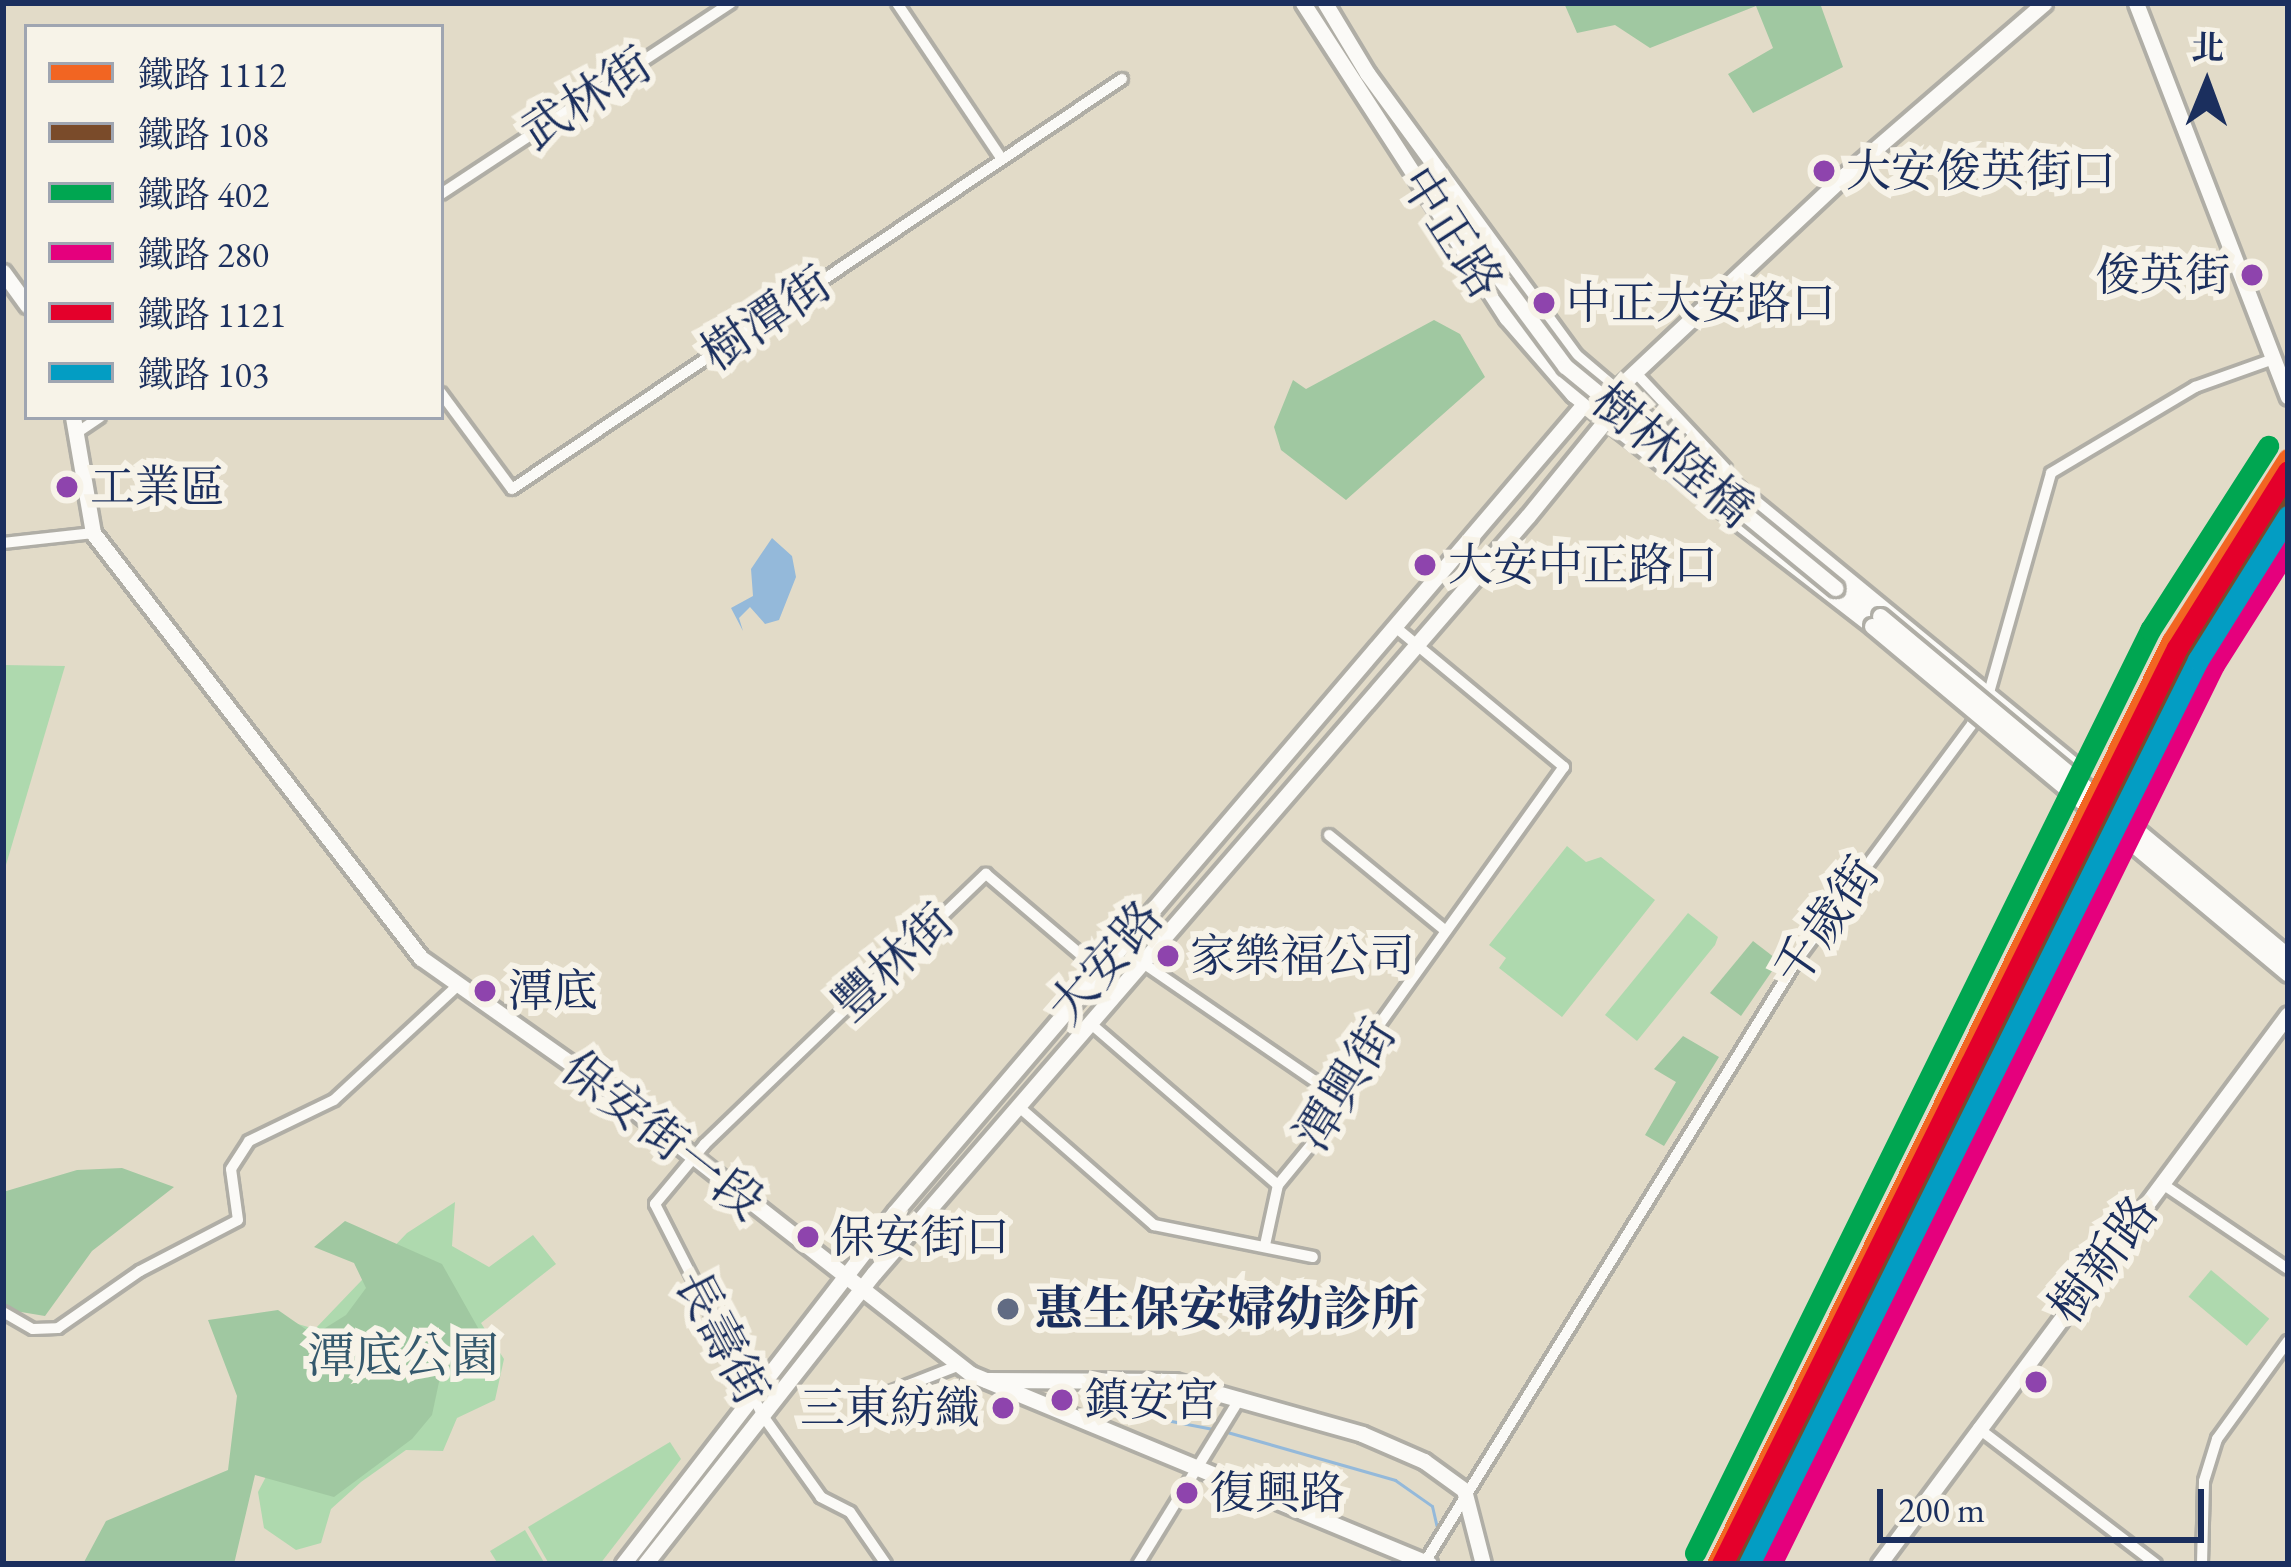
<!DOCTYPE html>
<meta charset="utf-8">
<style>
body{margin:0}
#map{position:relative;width:2291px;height:1567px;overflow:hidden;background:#e2dbc8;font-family:"EB Garamond","Noto Serif TC",serif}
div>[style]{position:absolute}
.green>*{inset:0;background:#aed9ae;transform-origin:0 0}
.forest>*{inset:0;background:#a0c8a1}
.water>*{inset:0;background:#94b9da}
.stream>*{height:3px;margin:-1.5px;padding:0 1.5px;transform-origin:1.5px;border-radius:1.5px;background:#94b9da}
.roads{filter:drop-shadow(3px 0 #b0aea6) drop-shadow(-3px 0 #b0aea6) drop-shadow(0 3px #b0aea6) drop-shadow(0 -3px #b0aea6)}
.street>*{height:10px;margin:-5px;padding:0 5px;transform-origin:5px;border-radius:5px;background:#fbfaf7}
.secondary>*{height:15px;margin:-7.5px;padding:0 7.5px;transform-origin:7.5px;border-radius:7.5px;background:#fbfaf7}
.bridges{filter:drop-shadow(3px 0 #b0aea6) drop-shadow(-3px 0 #b0aea6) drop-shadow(0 3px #b0aea6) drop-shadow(0 -3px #b0aea6)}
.secondary-bridge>*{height:15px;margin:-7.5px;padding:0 7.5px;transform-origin:7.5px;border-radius:7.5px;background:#fbfaf7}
.rail-1>*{height:21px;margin:-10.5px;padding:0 10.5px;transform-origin:10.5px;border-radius:10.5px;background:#f26522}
.rail-2>*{height:21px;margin:-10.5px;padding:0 10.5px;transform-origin:10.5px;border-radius:10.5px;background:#7a4b2a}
.rail-3>*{height:21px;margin:-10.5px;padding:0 10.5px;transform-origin:10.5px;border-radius:10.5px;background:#00a651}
.rail-4>*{height:21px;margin:-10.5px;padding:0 10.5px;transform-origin:10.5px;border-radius:10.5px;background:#e5007d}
.rail-5>*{height:21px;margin:-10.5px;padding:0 10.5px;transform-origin:10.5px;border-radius:10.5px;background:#e4002b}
.rail-6>*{height:21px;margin:-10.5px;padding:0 10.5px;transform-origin:10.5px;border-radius:10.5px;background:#039dc3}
.dots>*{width:33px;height:33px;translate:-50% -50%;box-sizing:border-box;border:6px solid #f7f3e8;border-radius:50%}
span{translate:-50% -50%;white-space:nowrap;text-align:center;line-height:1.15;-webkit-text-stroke:12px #f7f3e8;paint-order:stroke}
.bus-label{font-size:45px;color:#1b2f5e}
.left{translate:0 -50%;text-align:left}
.right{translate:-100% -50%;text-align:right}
.street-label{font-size:48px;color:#1b2f5e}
.poi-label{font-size:48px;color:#1b2f5e;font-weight:700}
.park-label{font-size:48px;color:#35596d}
.frame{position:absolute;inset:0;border:6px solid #1b2f5e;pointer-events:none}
.legend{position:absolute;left:24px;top:24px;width:420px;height:396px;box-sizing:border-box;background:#f7f3e8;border:3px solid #9fa5b1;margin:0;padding:15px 21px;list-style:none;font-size:36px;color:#1b2f5e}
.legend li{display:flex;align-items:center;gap:24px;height:60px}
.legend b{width:60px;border:3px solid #9fa5b1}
.north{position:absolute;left:2147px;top:24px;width:120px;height:120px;-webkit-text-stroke:9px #f7f3e8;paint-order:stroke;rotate:1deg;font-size:33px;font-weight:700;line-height:48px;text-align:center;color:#1b2f5e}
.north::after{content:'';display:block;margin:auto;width:42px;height:54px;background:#1b2f5e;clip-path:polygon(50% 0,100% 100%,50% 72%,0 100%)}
.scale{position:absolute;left:1877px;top:1489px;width:327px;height:54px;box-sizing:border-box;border:6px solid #1b2f5e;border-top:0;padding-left:15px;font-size:36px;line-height:42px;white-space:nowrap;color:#1b2f5e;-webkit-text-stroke:9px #f7f3e8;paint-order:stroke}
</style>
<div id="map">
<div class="green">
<i style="clip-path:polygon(3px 665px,65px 666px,3px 875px)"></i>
<i style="clip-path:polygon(1567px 846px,1586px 862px,1601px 857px,1655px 900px,1562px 1017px,1499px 968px,1506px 958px,1489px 945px)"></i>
<i style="clip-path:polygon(1688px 913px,1718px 937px,1715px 945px,1637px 1041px,1605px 1015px)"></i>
<i style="clip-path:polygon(455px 1202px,452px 1246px,489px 1267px,533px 1235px,556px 1264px,481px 1323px,504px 1359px,495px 1400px,457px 1418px,443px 1451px,406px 1450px,361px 1482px,331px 1509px,321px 1543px,296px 1550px,264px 1528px,258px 1492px,293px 1425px,267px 1315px,315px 1329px,407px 1233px)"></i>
<i style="left:2211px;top:1270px;width:76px;height:35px;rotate:40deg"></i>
<i style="clip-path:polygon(670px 1442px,681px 1459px,600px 1564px,549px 1564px,528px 1527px)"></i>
<i style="clip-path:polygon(525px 1530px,545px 1564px,498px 1564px,490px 1551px)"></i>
</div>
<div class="forest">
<i style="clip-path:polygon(1564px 3px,1828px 3px,1821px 6px,1843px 67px,1753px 113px,1728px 74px,1773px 48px,1756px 6px,1650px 48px,1615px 25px,1577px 33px)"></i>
<i style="clip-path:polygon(1434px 320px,1460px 334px,1485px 377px,1346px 500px,1281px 450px,1274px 427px,1293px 380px,1306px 389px)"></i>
<i style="clip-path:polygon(1753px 941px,1779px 961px,1741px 1016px,1710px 993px)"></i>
<i style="clip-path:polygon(1683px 1036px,1719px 1057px,1664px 1146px,1645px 1135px,1676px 1082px,1654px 1069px)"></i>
<i style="clip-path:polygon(122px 1168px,174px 1187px,92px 1251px,45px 1316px,3px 1309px,3px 1192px,77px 1170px)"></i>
<i style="clip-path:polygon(345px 1221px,442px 1264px,495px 1358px,442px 1368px,432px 1415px,412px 1439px,334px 1497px,255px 1475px,234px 1564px,83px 1564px,106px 1521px,228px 1470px,237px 1396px,208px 1320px,278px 1310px,314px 1335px,346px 1315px,366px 1288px,354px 1263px,314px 1247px)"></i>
</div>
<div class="water">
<i style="clip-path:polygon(772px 538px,792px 556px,796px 577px,779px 620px,765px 624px,750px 607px,739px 618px,743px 631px,731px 608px,753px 596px,751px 569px)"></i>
</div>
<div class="stream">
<i style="left:1166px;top:1420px;width:53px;rotate:10.9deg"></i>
<i style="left:1227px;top:1432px;width:175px;rotate:15.9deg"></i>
<i style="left:1395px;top:1480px;width:45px;rotate:35.1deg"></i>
<i style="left:1432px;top:1506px;width:28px;rotate:77deg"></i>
</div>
<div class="roads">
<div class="street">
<i style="left:897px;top:3px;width:188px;rotate:56.1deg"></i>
<i style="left:441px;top:194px;width:347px;rotate:-33.4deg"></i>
<i style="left:1635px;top:372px;width:133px;rotate:46.8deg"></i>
<i style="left:441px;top:393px;width:119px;rotate:53.5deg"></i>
<i style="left:512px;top:489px;width:735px;rotate:-33.91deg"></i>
<i style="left:75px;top:434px;width:30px;rotate:-34deg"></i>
<i style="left:1705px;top:459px;width:489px;rotate:39.4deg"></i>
<i style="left:3px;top:543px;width:91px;rotate:-6.3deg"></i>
<i style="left:1329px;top:835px;width:151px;rotate:39.4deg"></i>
<i style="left:1090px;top:1023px;width:248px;rotate:40.8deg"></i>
<i style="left:1018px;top:1106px;width:181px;rotate:41.2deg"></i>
<i style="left:1154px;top:1225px;width:162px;rotate:11.4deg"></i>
<i style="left:2161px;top:1183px;width:153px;rotate:34.1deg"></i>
<i style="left:1265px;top:1245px;width:61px;rotate:-77.8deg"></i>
<i style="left:1278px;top:1185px;width:94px;rotate:-50.6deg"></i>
<i style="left:1338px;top:1112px;width:21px;rotate:-109deg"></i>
<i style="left:1331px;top:1092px;width:400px;rotate:-54.4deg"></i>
<i style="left:1564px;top:767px;width:221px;rotate:-140.3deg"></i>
<i style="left:3px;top:1312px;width:34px;rotate:30deg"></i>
<i style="left:33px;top:1329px;width:25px;rotate:-2deg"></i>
<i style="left:58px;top:1328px;width:100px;rotate:-34.8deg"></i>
<i style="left:140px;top:1271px;width:110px;rotate:-27.5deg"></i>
<i style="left:238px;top:1220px;width:51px;rotate:-97.8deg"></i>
<i style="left:231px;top:1169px;width:33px;rotate:-57deg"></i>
<i style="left:249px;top:1141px;width:94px;rotate:-25.8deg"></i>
<i style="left:334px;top:1100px;width:168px;rotate:-42.8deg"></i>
<i style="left:875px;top:1398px;width:88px;rotate:-21.3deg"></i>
<i style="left:1978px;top:1428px;width:224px;rotate:37.4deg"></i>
<i style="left:1425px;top:1562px;width:708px;rotate:-58.29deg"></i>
<i style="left:1797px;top:960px;width:294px;rotate:-53.4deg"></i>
<i style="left:1972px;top:724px;width:39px;rotate:-63deg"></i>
<i style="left:1990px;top:689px;width:224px;rotate:-74.2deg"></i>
<i style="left:2051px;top:473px;width:168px;rotate:-30.8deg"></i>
<i style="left:2195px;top:387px;width:81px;rotate:-19.6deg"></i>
<i style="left:886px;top:1564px;width:63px;rotate:-124.7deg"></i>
<i style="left:850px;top:1512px;width:33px;rotate:-153deg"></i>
<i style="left:821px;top:1497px;width:100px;rotate:-125.6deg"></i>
<i style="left:763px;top:1416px;width:238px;rotate:-117deg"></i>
<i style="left:655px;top:1204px;width:78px;rotate:-50.2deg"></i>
<i style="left:705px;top:1144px;width:390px;rotate:-43.9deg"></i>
<i style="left:986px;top:874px;width:131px;rotate:40.4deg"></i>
<i style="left:1086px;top:959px;width:57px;rotate:4deg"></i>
<i style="left:1143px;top:963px;width:228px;rotate:34.5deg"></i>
<i style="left:1138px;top:1564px;width:195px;rotate:-58.4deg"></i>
<i style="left:2202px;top:1564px;width:83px;rotate:-88.6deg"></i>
<i style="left:2204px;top:1481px;width:44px;rotate:-72.8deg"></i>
<i style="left:2217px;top:1439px;width:121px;rotate:-54.1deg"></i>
</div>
<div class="secondary">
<i style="left:1303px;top:3px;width:375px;rotate:57.1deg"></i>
<i style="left:1507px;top:318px;width:101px;rotate:49deg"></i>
<i style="left:1573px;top:394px;width:378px;rotate:37.8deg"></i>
<i style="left:1325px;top:3px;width:82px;rotate:59deg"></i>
<i style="left:1367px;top:73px;width:351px;rotate:53.8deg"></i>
<i style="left:1574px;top:356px;width:402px;rotate:40.4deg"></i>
<i style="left:2136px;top:3px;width:422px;rotate:68.9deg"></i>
<i style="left:1427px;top:173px;width:112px;rotate:55.6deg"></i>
<i style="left:3px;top:272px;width:41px;rotate:54deg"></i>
<i style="left:73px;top:417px;width:118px;rotate:80.2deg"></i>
<i style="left:93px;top:533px;width:537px;rotate:52.34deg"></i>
<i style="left:421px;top:958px;width:237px;rotate:35.2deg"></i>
<i style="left:615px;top:1095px;width:452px;rotate:38.1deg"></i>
<i style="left:971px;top:1374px;width:496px;rotate:22.5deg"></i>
<i style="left:986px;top:1380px;width:188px;rotate:0.3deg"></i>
<i style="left:1174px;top:1381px;width:195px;rotate:15.7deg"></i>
<i style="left:1362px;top:1434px;width:68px;rotate:23.5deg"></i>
<i style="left:1424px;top:1461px;width:49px;rotate:35.9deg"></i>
<i style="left:1464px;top:1490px;width:76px;rotate:75.6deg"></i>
<i style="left:623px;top:1564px;width:445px;rotate:-52.3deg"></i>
<i style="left:895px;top:1212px;width:1063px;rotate:-49.54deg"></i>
<i style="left:1585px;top:403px;width:35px;rotate:-24deg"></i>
<i style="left:1617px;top:389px;width:313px;rotate:-43.2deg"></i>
<i style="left:1845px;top:175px;width:263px;rotate:-40.8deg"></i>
<i style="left:645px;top:1564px;width:370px;rotate:-51.8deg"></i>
<i style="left:874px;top:1273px;width:1000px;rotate:-49.18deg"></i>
<i style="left:1528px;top:516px;width:124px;rotate:-50.9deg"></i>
<i style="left:1606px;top:420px;width:30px;rotate:-70deg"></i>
<i style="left:1879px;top:1564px;width:685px;rotate:-53.36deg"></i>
</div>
</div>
<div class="bridges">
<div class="secondary-bridge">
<i style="left:1490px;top:265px;width:126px;rotate:53.4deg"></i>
<i style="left:1565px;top:366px;width:350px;rotate:39.4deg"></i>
<i style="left:1880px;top:616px;width:531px;rotate:39.81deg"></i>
<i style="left:1872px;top:626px;width:542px;rotate:39.91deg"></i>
</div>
</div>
<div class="rail-1">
<i style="left:1717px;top:1564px;width:1029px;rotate:-63.76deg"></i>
<i style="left:2172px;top:641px;width:216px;rotate:-57.5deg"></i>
</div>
<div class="rail-2">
<i style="left:1744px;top:1564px;width:1016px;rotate:-63.76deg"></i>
<i style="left:2193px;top:653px;width:177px;rotate:-57.5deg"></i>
</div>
<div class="rail-3">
<i style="left:1695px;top:1553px;width:1029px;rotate:-63.76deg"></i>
<i style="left:2150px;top:630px;width:219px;rotate:-57.3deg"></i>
</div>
<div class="rail-4">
<i style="left:1771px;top:1564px;width:1002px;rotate:-63.77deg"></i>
<i style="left:2214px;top:665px;width:138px;rotate:-57.7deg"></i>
</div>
<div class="rail-5">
<i style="left:1722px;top:1564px;width:1023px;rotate:-63.59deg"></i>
<i style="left:2177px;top:648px;width:209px;rotate:-57.9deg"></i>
</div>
<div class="rail-6">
<i style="left:1749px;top:1564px;width:1009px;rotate:-63.59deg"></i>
<i style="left:2198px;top:660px;width:170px;rotate:-58deg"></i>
</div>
<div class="dots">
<i style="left:1824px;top:171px;background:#8e44ad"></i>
<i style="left:2252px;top:275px;background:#8e44ad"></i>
<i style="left:1544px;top:303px;background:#8e44ad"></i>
<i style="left:67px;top:487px;background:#8e44ad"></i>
<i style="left:1425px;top:565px;background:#8e44ad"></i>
<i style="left:1168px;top:956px;background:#8e44ad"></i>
<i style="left:485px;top:991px;background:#8e44ad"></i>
<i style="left:808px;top:1237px;background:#8e44ad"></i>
<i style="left:1008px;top:1309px;background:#616b83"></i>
<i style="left:2036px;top:1382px;background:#8e44ad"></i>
<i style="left:1062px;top:1400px;background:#8e44ad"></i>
<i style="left:1003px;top:1408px;background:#8e44ad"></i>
<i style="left:1187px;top:1493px;background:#8e44ad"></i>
</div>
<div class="bus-label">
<span class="left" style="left:1846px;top:171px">大安俊英街口</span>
<span class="right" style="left:2230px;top:275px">俊英街</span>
<span class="left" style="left:1566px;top:303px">中正大安路口</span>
<span class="left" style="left:90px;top:487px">工業區</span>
<span class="left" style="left:1448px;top:565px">大安中正路口</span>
<span class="left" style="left:1190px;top:956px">家樂福公司</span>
<span class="left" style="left:508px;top:991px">潭底</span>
<span class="left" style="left:830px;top:1237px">保安街口</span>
<span class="left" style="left:1084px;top:1400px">鎮安宮</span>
<span class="right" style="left:980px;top:1408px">三東紡織</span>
<span class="left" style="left:1210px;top:1493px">復興路</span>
</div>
<div class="street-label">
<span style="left:586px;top:98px;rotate:-33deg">武林街</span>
<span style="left:1452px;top:232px;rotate:57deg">中正路</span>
<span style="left:766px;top:318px;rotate:-34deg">樹潭街</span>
<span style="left:1673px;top:455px;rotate:40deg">樹林陸橋</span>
<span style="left:1826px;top:921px;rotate:-55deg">千歲街</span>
<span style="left:893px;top:962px;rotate:-43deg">豐林街</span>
<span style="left:1105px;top:962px;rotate:-49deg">大安路</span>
<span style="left:1345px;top:1084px;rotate:-58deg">潭興街</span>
<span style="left:663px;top:1135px;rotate:38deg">保安街一段</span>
<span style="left:2103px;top:1259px;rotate:-53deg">樹新路</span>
<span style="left:722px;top:1337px;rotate:62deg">長壽街</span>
</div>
<div class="poi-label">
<span class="left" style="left:1035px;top:1309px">惠生保安婦幼診所</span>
</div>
<div class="park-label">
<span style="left:403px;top:1356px">潭底公園</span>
</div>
<div class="frame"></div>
<ul class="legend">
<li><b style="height:15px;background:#f26522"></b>鐵路 1112</li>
<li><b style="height:15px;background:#7a4b2a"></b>鐵路 108</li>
<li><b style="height:15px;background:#00a651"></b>鐵路 402</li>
<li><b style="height:15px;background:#e5007d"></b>鐵路 280</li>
<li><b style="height:15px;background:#e4002b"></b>鐵路 1121</li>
<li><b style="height:15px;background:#039dc3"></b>鐵路 103</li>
</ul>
<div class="north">北</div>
<div class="scale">200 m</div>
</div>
